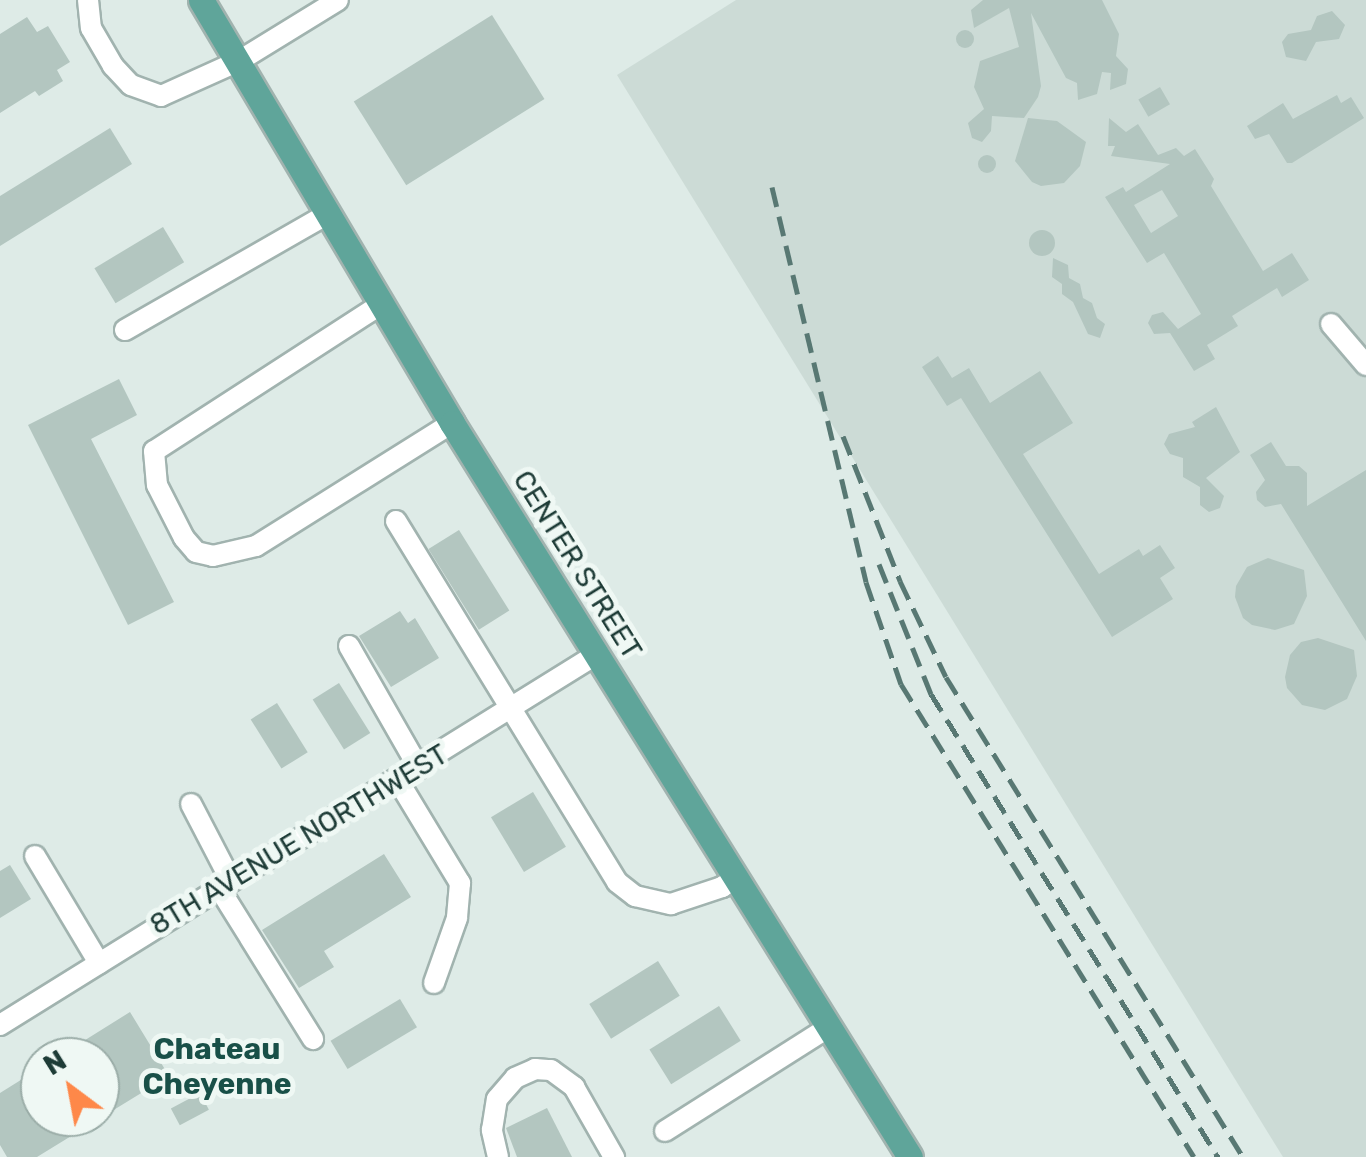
<!DOCTYPE html>
<style>
body{margin:0}
#map{position:relative;width:1366px;height:1157px;overflow:hidden;background:#deebe7;font-family:Rubik,sans-serif}
div>[style]{position:absolute}
.built>*{inset:0;background:#ccdbd6}
.building>*{inset:0;background:#b3c6c0;transform-origin:0 0}
.round{border-radius:50%}
.roads{filter:drop-shadow(2px 0 #a1b3af) drop-shadow(-2px 0 #a1b3af) drop-shadow(0 2px #a1b3af) drop-shadow(0 -2px #a1b3af)}
.minor>*{height:20px;margin:-10px;padding:0 10px;transform-origin:10px;border-radius:10px;background:#fff}
.major>*{height:25px;margin:-12.5px;padding:0 12.5px;transform-origin:12.5px;border-radius:12.5px;background:#5fa59a}
.rail>*{height:5px;margin-top:-2.5px;transform-origin:0;background:repeating-linear-gradient(90deg,#587873 0 20px,transparent 0 30px)}
span{translate:-50% -50%;white-space:nowrap;text-align:center;line-height:1.15;-webkit-text-stroke:10px #eff8f4;paint-order:stroke}
.street-label{font-size:28px;color:#1e3c37}
.neighbourhood-label{font-size:30px;color:#195048;font-weight:700}
.north{position:absolute;left:20px;top:1037px;width:100px;height:100px;box-sizing:border-box;background:#eff8f4;border:2px solid #9bada8;border-radius:50%;rotate:328deg;font-size:28px;font-weight:700;line-height:40px;text-align:center;color:#1e3c37}
.north::after{content:'';display:block;margin:auto;width:35px;height:45px;background:#fe8849;clip-path:polygon(50% 0,100% 100%,50% 72%,0 100%)}
</style>
<div id="map">
<div class="built">
<i style="clip-path:polygon(736px 0,1366px 0,1366px 1157px,1283px 1157px,617px 75px)"></i>
</div>
<div class="building">
<i style="clip-path:polygon(983px 0,1102px 0,1119px 34px,1116px 56px,1128px 69px,1126px 84px,1110px 90px,1111px 73px,1102px 72px,1097px 94px,1078px 100px,1077px 83px,1066px 78px,1031px 13px,1041px 86px,1038px 97px,1024px 118px,992px 116px,991px 131px,982px 142px,972px 138px,968px 123px,984px 109px,974px 87px,980px 61px,1019px 47px,1009px 8px,974px 28px,971px 10px)"></i>
<i style="clip-path:polygon(1332px 11px,1345px 25px,1339px 39px,1316px 42px,1306px 61px,1286px 57px,1282px 42px,1288px 34px,1311px 30px,1317px 16px)"></i>
<i style="left:492px;top:15px;width:99px;height:163px;rotate:58deg"></i>
<i style="clip-path:polygon(27px 17px,37px 32px,48px 26px,70px 62px,57px 70px,63px 81px,39px 96px,35px 91px,0 113px,0 34px)"></i>
<i class="round" style="left:956px;top:30px;width:18px;height:18px"></i>
<i style="left:1160px;top:87px;width:20px;height:25px;rotate:60deg"></i>
<i style="clip-path:polygon(1337px 95px,1341px 103px,1351px 97px,1364px 118px,1292px 163px,1287px 163px,1269px 134px,1255px 139px,1247px 126px,1283px 103px,1293px 119px)"></i>
<i style="clip-path:polygon(1028px 118px,1057px 121px,1086px 142px,1080px 166px,1064px 183px,1041px 186px,1032px 182px,1015px 161px)"></i>
<i style="clip-path:polygon(evenodd,1109px 118px,1126px 132px,1138px 124px,1158px 155px,1176px 148px,1184px 156px,1195px 149px,1214px 179px,1211px 186px,1263px 271px,1292px 253px,1309px 280px,1282px 297px,1277px 288px,1232px 316px,1238px 326px,1207px 345px,1215px 359px,1194px 371px,1170px 333px,1154px 334px,1148px 323px,1152px 315px,1163px 312px,1178px 329px,1201px 314px,1164px 253px,1147px 263px,1105px 197px,1123px 187px,1126px 192px,1170px 164px,1111px 156px,1115px 146px,1108px 146px,1109px 118px,1162px 190px,1178px 216px,1151px 233px,1134px 205px,1162px 190px)"></i>
<i style="clip-path:polygon(110px 128px,132px 164px,0 246px,0 196px)"></i>
<i class="round" style="left:978px;top:155px;width:18px;height:18px"></i>
<i style="left:163px;top:227px;width:41px;height:80px;rotate:59deg"></i>
<i class="round" style="left:1029px;top:230px;width:26px;height:26px"></i>
<i style="clip-path:polygon(1053px 258px,1068px 265px,1069px 278px,1080px 284px,1083px 298px,1092px 303px,1097px 318px,1105px 324px,1100px 338px,1088px 334px,1073px 302px,1062px 294px,1062px 284px,1052px 277px)"></i>
<i style="clip-path:polygon(938px 356px,952px 378px,969px 368px,990px 403px,1040px 371px,1073px 423px,1023px 454px,1099px 574px,1139px 549px,1143px 556px,1160px 545px,1175px 568px,1160px 578px,1173px 599px,1112px 637px,961px 398px,947px 406px,922px 367px)"></i>
<i style="clip-path:polygon(119px 379px,137px 415px,91px 439px,174px 602px,128px 625px,28px 425px)"></i>
<i style="clip-path:polygon(1216px 407px,1240px 452px,1206px 478px,1224px 496px,1220px 508px,1209px 512px,1200px 505px,1200px 487px,1183px 477px,1183px 458px,1170px 454px,1164px 444px,1169px 434px,1195px 427px,1192px 422px)"></i>
<i style="clip-path:polygon(1271px 442px,1286px 466px,1299px 466px,1307px 473px,1307px 506px,1366px 470px,1366px 641px,1281px 504px,1265px 507px,1257px 500px,1256px 492px,1265px 480px,1250px 455px)"></i>
<i style="left:459px;top:530px;width:95px;height:36px;rotate:58deg"></i>
<i style="clip-path:polygon(1268px 558px,1304px 570px,1307px 596px,1294px 624px,1275px 630px,1252px 625px,1243px 618px,1235px 597px,1236px 586px,1247px 567px)"></i>
<i style="clip-path:polygon(400px 611px,408px 623px,415px 618px,439px 658px,391px 687px,359px 636px)"></i>
<i style="clip-path:polygon(1318px 638px,1354px 650px,1357px 676px,1347px 699px,1325px 710px,1302px 705px,1287px 688px,1285px 677px,1290px 655px,1301px 642px)"></i>
<i style="left:339px;top:683px;width:59px;height:31px;rotate:58deg"></i>
<i style="left:277px;top:703px;width:58px;height:31px;rotate:58deg"></i>
<i style="left:533px;top:792px;width:64px;height:49px;rotate:59deg"></i>
<i style="clip-path:polygon(384px 854px,411px 897px,324px 951px,334px 967px,299px 988px,262px 930px)"></i>
<i style="clip-path:polygon(10px 865px,31px 899px,0 918px,0 871px)"></i>
<i style="left:658px;top:961px;width:41px;height:81px;rotate:58deg"></i>
<i style="left:400px;top:999px;width:33px;height:81px;rotate:59deg"></i>
<i style="left:719px;top:1006px;width:41px;height:82px;rotate:58deg"></i>
<i style="clip-path:polygon(130px 1012px,169px 1076px,37px 1157px,7px 1157px,0 1145px,0 1093px,40px 1068px,40px 1117px,100px 1117px,100px 1057px,58px 1057px)"></i>
<i style="left:200px;top:1093px;width:19px;height:33px;rotate:62deg"></i>
<i style="clip-path:polygon(547px 1108px,572px 1157px,517px 1157px,506px 1128px)"></i>
</div>
<div class="roads">
<div class="minor">
<i style="left:88px;top:0;width:28px;rotate:84deg"></i>
<i style="left:91px;top:28px;width:44px;rotate:59.9deg"></i>
<i style="left:113px;top:66px;width:26px;rotate:47deg"></i>
<i style="left:131px;top:85px;width:32px;rotate:20deg"></i>
<i style="left:161px;top:96px;width:85px;rotate:-24.2deg"></i>
<i style="left:239px;top:61px;width:116px;rotate:-31.6deg"></i>
<i style="left:380px;top:305px;width:269px;rotate:147.1deg"></i>
<i style="left:154px;top:451px;width:34px;rotate:85deg"></i>
<i style="left:157px;top:485px;width:59px;rotate:63deg"></i>
<i style="left:184px;top:538px;width:18px;rotate:49deg"></i>
<i style="left:196px;top:552px;width:17px;rotate:13deg"></i>
<i style="left:213px;top:556px;width:44px;rotate:-13.1deg"></i>
<i style="left:256px;top:546px;width:231px;rotate:-32.1deg"></i>
<i style="left:1331px;top:324px;width:54px;rotate:49.5deg"></i>
<i style="left:125px;top:330px;width:235px;rotate:-29.8deg"></i>
<i style="left:396px;top:521px;width:423px;rotate:58.5deg"></i>
<i style="left:617px;top:882px;width:23px;rotate:38deg"></i>
<i style="left:635px;top:896px;width:37px;rotate:13deg"></i>
<i style="left:671px;top:904px;width:54px;rotate:-18.4deg"></i>
<i style="left:722px;top:887px;width:17px;rotate:-33deg"></i>
<i style="left:349px;top:646px;width:141px;rotate:60.2deg"></i>
<i style="left:397px;top:779px;width:122px;rotate:58.8deg"></i>
<i style="left:460px;top:883px;width:35px;rotate:95deg"></i>
<i style="left:457px;top:918px;width:69px;rotate:109.5deg"></i>
<i style="left:191px;top:804px;width:87px;rotate:62.5deg"></i>
<i style="left:35px;top:856px;width:125px;rotate:59.1deg"></i>
<i style="left:219px;top:888px;width:178px;rotate:58.1deg"></i>
<i style="left:0;top:1025px;width:703px;rotate:-31.86deg"></i>
<i style="left:665px;top:1131px;width:194px;rotate:-32.4deg"></i>
<i style="left:498px;top:1157px;width:28px;rotate:-103deg"></i>
<i style="left:492px;top:1130px;width:31px;rotate:-81deg"></i>
<i style="left:497px;top:1099px;width:28px;rotate:-49deg"></i>
<i style="left:515px;top:1078px;width:22px;rotate:-24deg"></i>
<i style="left:535px;top:1069px;width:16px;rotate:4deg"></i>
<i style="left:551px;top:1070px;width:29px;rotate:36deg"></i>
<i style="left:574px;top:1087px;width:81px;rotate:60.3deg"></i>
</div>
<div class="major">
<i style="left:201px;top:0;width:492px;rotate:59.3deg"></i>
<i style="left:452px;top:423px;width:865px;rotate:58.04deg"></i>
</div>
</div>
<div class="rail">
<i style="left:772px;top:187px;width:406px;rotate:76.6deg"></i>
<i style="left:866px;top:582px;width:108px;rotate:71.1deg"></i>
<i style="left:901px;top:684px;width:556px;rotate:58.22deg"></i>
<i style="left:843px;top:436px;width:156px;rotate:68.5deg"></i>
<i style="left:900px;top:581px;width:106px;rotate:64.4deg"></i>
<i style="left:946px;top:677px;width:564px;rotate:58.25deg"></i>
<i style="left:879px;top:564px;width:140px;rotate:68.2deg"></i>
<i style="left:931px;top:694px;width:545px;rotate:58.21deg"></i>
</div>
<div class="street-label">
<span style="left:577px;top:565px;rotate:58deg">CENTER STREET</span>
<span style="left:299px;top:840px;rotate:-31deg">8TH AVENUE NORTHWEST</span>
</div>
<div class="neighbourhood-label">
<span style="left:217px;top:1066px">Chateau<br>Cheyenne</span>
</div>
<div class="north">N</div>
</div>
